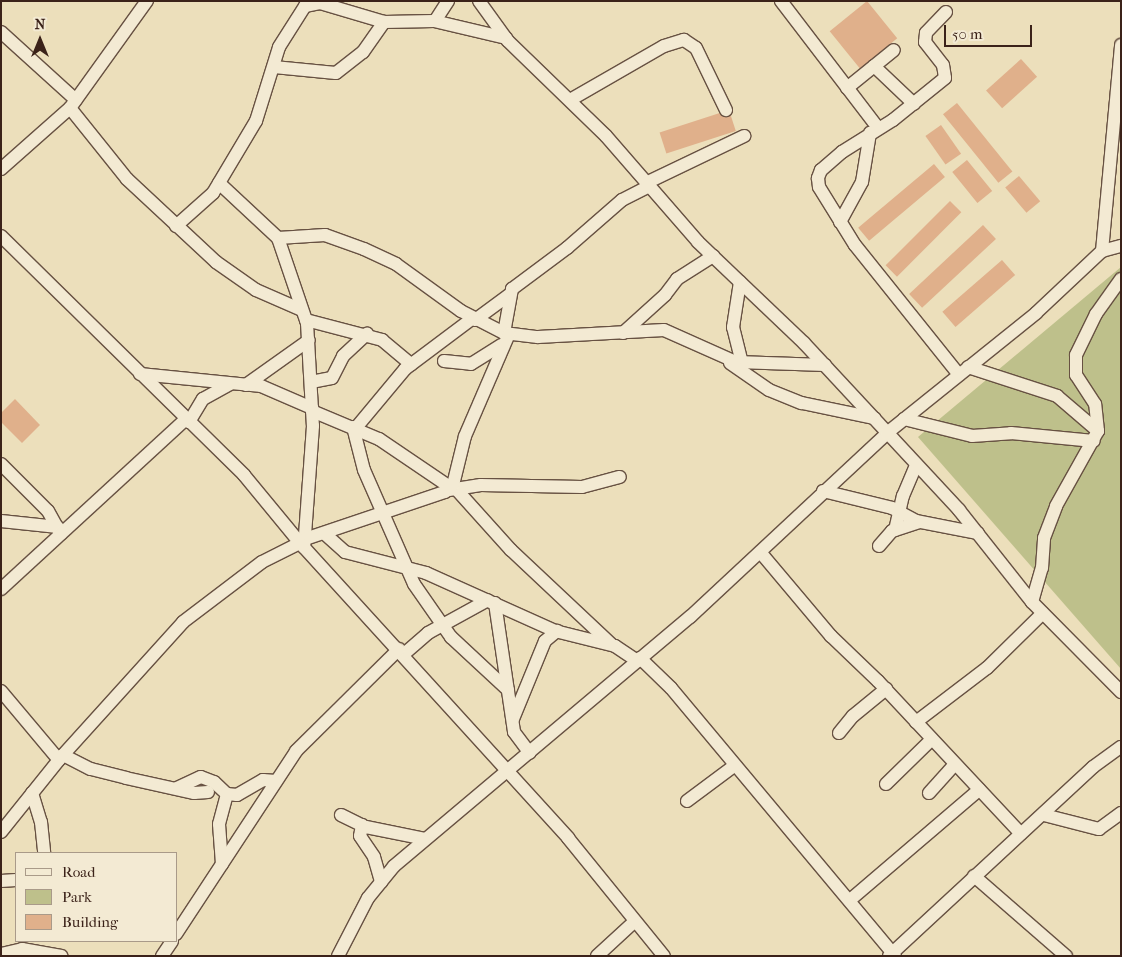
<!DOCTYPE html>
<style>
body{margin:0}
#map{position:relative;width:1122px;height:957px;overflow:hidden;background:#ecdfbb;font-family:"IM FELL French Canon",serif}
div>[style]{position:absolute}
.green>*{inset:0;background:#bec08b}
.building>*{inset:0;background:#e0b08b;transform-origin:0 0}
.roads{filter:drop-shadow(1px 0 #675142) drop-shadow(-1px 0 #675142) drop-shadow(0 1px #675142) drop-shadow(0 -1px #675142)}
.minor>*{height:12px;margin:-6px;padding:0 6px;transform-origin:6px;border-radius:6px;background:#f3ead3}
span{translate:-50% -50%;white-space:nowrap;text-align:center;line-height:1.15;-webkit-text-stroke:5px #f3ead3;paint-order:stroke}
.frame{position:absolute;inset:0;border:2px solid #3b2219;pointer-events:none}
.legend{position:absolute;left:15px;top:852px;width:162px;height:90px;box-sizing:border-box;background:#f3ead3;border:1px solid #a99a89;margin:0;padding:6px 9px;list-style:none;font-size:15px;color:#3b2219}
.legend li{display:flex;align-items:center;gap:10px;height:25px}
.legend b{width:25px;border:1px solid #a99a89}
.north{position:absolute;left:15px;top:15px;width:50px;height:50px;-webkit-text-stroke:4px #f3ead3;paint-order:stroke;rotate:0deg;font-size:14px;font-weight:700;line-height:20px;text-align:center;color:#3b2219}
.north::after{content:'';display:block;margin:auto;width:18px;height:22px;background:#3b2219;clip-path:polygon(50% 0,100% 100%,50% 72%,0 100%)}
.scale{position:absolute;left:944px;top:25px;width:88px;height:22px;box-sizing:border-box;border:2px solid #3b2219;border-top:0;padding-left:6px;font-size:15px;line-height:18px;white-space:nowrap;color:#3b2219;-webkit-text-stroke:4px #f3ead3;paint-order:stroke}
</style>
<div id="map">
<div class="green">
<i style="clip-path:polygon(1121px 267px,1121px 669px,918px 437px)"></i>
</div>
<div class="building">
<i style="left:867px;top:1px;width:48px;height:48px;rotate:51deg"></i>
<i style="left:1021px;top:59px;width:24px;height:47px;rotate:48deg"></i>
<i style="left:957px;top:103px;width:88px;height:18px;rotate:51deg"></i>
<i style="left:729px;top:110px;width:22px;height:73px;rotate:72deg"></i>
<i style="left:941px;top:125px;width:35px;height:19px;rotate:55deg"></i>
<i style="left:967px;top:160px;width:40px;height:19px;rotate:51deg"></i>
<i style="left:934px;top:164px;width:17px;height:99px;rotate:50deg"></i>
<i style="left:1019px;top:176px;width:33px;height:18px;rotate:50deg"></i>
<i style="left:950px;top:201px;width:16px;height:91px;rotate:45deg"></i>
<i style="left:983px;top:225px;width:19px;height:101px;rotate:47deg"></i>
<i style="left:1002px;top:260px;width:20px;height:79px;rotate:49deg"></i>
<i style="clip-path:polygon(15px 399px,40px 425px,22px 443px,1px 422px,1px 413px)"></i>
</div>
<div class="roads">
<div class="minor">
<i style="left:479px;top:1px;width:49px;rotate:54.1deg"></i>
<i style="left:508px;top:41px;width:136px;rotate:44.1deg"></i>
<i style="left:606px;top:136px;width:140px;rotate:49deg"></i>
<i style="left:698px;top:242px;width:146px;rotate:43.6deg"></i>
<i style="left:804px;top:343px;width:228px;rotate:47.1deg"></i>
<i style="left:959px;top:510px;width:117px;rotate:51.6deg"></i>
<i style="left:1032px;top:602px;width:127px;rotate:45.3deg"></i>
<i style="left:781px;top:1px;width:160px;rotate:52.6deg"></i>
<i style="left:946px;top:12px;width:29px;rotate:134deg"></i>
<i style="left:926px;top:33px;width:9px;rotate:96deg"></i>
<i style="left:925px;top:42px;width:29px;rotate:52deg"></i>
<i style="left:943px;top:65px;width:13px;rotate:81deg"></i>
<i style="left:945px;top:78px;width:67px;rotate:141.1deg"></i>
<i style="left:893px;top:120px;width:60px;rotate:147.9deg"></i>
<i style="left:842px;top:152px;width:28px;rotate:139deg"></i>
<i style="left:821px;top:170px;width:9px;rotate:111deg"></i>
<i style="left:818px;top:178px;width:9px;rotate:84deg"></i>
<i style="left:819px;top:187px;width:68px;rotate:58.2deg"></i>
<i style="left:855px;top:245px;width:166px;rotate:51.3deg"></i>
<i style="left:435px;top:21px;width:24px;rotate:-57deg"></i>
<i style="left:1px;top:32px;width:101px;rotate:42.2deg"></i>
<i style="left:874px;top:66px;width:55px;rotate:43.5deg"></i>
<i style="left:274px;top:67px;width:62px;rotate:5.5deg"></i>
<i style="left:336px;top:73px;width:34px;rotate:-38deg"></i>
<i style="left:363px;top:52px;width:37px;rotate:-55deg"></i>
<i style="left:847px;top:88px;width:60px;rotate:-39deg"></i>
<i style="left:570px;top:100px;width:108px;rotate:-29.9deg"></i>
<i style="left:664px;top:46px;width:21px;rotate:-17deg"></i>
<i style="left:684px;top:40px;width:14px;rotate:34deg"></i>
<i style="left:696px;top:48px;width:69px;rotate:64.2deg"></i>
<i style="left:70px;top:108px;width:91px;rotate:51.2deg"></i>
<i style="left:127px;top:179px;width:122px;rotate:43deg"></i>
<i style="left:216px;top:262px;width:49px;rotate:35deg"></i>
<i style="left:256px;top:290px;width:50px;rotate:23.5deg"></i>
<i style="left:1px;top:169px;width:92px;rotate:-41.5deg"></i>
<i style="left:70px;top:108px;width:132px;rotate:-54.3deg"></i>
<i style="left:219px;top:183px;width:81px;rotate:43deg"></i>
<i style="left:278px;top:238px;width:90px;rotate:71.2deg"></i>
<i style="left:307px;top:323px;width:103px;rotate:86.7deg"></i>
<i style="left:313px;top:426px;width:122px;rotate:94.2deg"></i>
<i style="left:646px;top:183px;width:109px;rotate:-25.6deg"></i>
<i style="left:840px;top:222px;width:46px;rotate:-61.2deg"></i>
<i style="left:862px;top:182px;width:50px;rotate:-80.7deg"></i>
<i style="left:176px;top:226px;width:50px;rotate:-41.7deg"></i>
<i style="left:213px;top:193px;width:84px;rotate:-59.2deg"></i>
<i style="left:256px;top:121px;width:77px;rotate:-72.7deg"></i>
<i style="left:279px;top:47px;width:49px;rotate:-57.6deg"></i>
<i style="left:305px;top:6px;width:15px;rotate:-11deg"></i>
<i style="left:320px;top:3px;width:67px;rotate:16.5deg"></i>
<i style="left:384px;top:22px;width:50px;rotate:-1.1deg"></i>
<i style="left:434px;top:21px;width:74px;rotate:13.3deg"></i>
<i style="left:1px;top:236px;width:341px;rotate:44.5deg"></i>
<i style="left:244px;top:475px;width:88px;rotate:50.5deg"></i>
<i style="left:300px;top:543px;width:399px;rotate:47.7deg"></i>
<i style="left:568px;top:838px;width:152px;rotate:50.9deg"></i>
<i style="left:278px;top:238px;width:47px;rotate:-3.7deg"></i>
<i style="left:325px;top:235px;width:41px;rotate:19.7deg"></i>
<i style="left:364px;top:249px;width:35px;rotate:25deg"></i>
<i style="left:396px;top:264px;width:80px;rotate:35.9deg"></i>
<i style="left:461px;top:311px;width:48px;rotate:27.1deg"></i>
<i style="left:504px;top:333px;width:34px;rotate:7deg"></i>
<i style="left:538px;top:337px;width:126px;rotate:-3.2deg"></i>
<i style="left:664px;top:330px;width:79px;rotate:24deg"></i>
<i style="left:736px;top:362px;width:89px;rotate:1.9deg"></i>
<i style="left:1102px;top:251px;width:207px;rotate:-84.7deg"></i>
<i style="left:740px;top:282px;width:46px;rotate:98.8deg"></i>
<i style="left:733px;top:327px;width:37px;rotate:76deg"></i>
<i style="left:306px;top:320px;width:79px;rotate:14.7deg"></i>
<i style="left:382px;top:340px;width:38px;rotate:40deg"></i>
<i style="left:475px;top:320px;width:42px;rotate:-36.3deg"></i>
<i style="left:504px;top:333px;width:45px;rotate:-79.7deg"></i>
<i style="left:512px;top:289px;width:69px;rotate:-36.7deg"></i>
<i style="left:567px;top:248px;width:73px;rotate:-41.1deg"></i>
<i style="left:622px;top:200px;width:30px;rotate:-27deg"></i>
<i style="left:623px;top:333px;width:57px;rotate:-42.1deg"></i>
<i style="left:665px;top:295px;width:20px;rotate:-53deg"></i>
<i style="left:677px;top:279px;width:43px;rotate:-32.6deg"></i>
<i style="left:444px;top:361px;width:27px;rotate:6deg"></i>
<i style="left:471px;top:364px;width:36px;rotate:-32deg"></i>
<i style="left:730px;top:363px;width:47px;rotate:34.7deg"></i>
<i style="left:769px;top:390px;width:35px;rotate:22deg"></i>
<i style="left:802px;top:403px;width:74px;rotate:11.8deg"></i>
<i style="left:968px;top:367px;width:94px;rotate:18deg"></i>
<i style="left:1057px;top:396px;width:54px;rotate:40.5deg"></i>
<i style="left:140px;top:374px;width:122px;rotate:5.7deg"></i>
<i style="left:261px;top:386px;width:56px;rotate:23.3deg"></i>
<i style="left:311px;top:382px;width:21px;rotate:-11deg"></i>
<i style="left:332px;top:378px;width:25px;rotate:-63deg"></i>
<i style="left:343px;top:356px;width:33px;rotate:-43deg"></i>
<i style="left:246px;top:385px;width:77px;rotate:-35.5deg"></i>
<i style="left:312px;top:411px;width:73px;rotate:22.7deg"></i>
<i style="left:379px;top:439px;width:86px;rotate:34.1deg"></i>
<i style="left:904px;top:419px;width:70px;rotate:14deg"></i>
<i style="left:972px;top:436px;width:39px;rotate:-4deg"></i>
<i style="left:1011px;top:433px;width:83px;rotate:5.5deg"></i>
<i style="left:189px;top:422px;width:27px;rotate:-59deg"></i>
<i style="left:203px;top:399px;width:31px;rotate:-29deg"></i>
<i style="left:353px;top:427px;width:44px;rotate:75.7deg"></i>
<i style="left:364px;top:470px;width:124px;rotate:66.3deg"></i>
<i style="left:414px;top:584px;width:65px;rotate:55.1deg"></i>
<i style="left:451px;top:637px;width:78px;rotate:42.9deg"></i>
<i style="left:355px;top:429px;width:78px;rotate:-50.2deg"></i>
<i style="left:405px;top:369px;width:85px;rotate:-36.9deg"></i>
<i style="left:1px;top:464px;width:66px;rotate:45deg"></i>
<i style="left:48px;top:511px;width:26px;rotate:61deg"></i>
<i style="left:456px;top:489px;width:82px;rotate:48deg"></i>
<i style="left:511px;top:550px;width:137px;rotate:43.2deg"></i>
<i style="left:449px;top:490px;width:32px;rotate:-9deg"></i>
<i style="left:481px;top:485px;width:101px;rotate:1.1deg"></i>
<i style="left:582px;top:487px;width:39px;rotate:-15deg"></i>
<i style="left:823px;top:491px;width:71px;rotate:13.8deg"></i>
<i style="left:892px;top:508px;width:27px;rotate:28deg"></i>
<i style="left:916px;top:521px;width:63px;rotate:11deg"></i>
<i style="left:1px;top:521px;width:57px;rotate:6deg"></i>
<i style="left:895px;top:530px;width:35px;rotate:-77deg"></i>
<i style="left:903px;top:496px;width:34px;rotate:-67deg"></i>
<i style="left:325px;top:534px;width:27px;rotate:42deg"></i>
<i style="left:345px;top:552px;width:84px;rotate:14.5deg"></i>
<i style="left:426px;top:573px;width:141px;rotate:24.2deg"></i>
<i style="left:555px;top:631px;width:62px;rotate:14deg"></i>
<i style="left:615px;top:646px;width:27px;rotate:34deg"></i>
<i style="left:305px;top:539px;width:148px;rotate:-18.6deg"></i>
<i style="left:445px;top:492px;width:11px;rotate:-41deg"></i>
<i style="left:453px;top:485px;width:50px;rotate:-76.2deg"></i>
<i style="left:465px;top:436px;width:111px;rotate:-66.7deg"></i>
<i style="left:879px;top:546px;width:20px;rotate:-49deg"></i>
<i style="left:892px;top:531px;width:28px;rotate:-18deg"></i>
<i style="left:761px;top:553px;width:109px;rotate:49.9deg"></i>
<i style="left:831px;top:636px;width:65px;rotate:43.8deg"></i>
<i style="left:878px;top:681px;width:209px;rotate:46.9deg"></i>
<i style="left:1px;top:589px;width:251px;rotate:-42.6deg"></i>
<i style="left:1032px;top:602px;width:35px;rotate:-74deg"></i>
<i style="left:1042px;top:568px;width:30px;rotate:-86deg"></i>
<i style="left:1044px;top:538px;width:34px;rotate:-69deg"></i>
<i style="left:1056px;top:506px;width:86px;rotate:-60.8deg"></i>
<i style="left:1098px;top:431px;width:27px;rotate:-96deg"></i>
<i style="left:1095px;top:404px;width:35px;rotate:-123deg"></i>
<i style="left:1076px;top:375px;width:20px;rotate:-90deg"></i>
<i style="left:1076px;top:355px;width:46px;rotate:-64deg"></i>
<i style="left:1096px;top:314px;width:43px;rotate:-54.5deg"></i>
<i style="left:495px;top:603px;width:130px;rotate:81.6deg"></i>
<i style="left:514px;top:732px;width:26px;rotate:53deg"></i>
<i style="left:404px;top:654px;width:32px;rotate:-41deg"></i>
<i style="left:428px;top:633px;width:68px;rotate:-28.8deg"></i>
<i style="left:640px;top:658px;width:43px;rotate:44.1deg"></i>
<i style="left:671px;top:688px;width:349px;rotate:50.1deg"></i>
<i style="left:1px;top:691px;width:90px;rotate:50deg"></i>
<i style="left:513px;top:719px;width:84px;rotate:-67.7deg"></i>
<i style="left:545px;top:641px;width:16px;rotate:-40deg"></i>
<i style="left:916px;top:722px;width:89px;rotate:-37.3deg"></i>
<i style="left:987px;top:668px;width:78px;rotate:-44.5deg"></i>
<i style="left:839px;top:733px;width:22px;rotate:-51deg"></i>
<i style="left:853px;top:716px;width:43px;rotate:-39.3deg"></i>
<i style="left:63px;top:755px;width:31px;rotate:27deg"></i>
<i style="left:91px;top:769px;width:36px;rotate:14deg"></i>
<i style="left:126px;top:778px;width:70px;rotate:12.4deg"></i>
<i style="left:194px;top:793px;width:14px;rotate:-4deg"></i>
<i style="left:886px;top:784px;width:63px;rotate:-44.4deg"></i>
<i style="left:177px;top:788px;width:26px;rotate:-25deg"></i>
<i style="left:201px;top:777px;width:14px;rotate:21deg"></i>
<i style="left:214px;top:782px;width:18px;rotate:43deg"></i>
<i style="left:227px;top:794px;width:10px;rotate:6deg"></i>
<i style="left:237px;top:795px;width:30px;rotate:-30deg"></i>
<i style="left:263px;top:780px;width:13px;rotate:4deg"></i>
<i style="left:32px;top:793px;width:30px;rotate:73deg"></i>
<i style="left:41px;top:822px;width:31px;rotate:84deg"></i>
<i style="left:929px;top:793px;width:38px;rotate:-48deg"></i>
<i style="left:687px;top:801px;width:59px;rotate:-36.7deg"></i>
<i style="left:341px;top:815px;width:28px;rotate:26deg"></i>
<i style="left:366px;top:827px;width:60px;rotate:11.5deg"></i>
<i style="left:1044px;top:815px;width:57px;rotate:14.3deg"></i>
<i style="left:1099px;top:829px;width:27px;rotate:-36deg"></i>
<i style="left:362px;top:825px;width:11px;rotate:100deg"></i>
<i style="left:360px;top:836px;width:25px;rotate:56deg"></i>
<i style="left:374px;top:857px;width:26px;rotate:74deg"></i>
<i style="left:1px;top:832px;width:99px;rotate:-51.2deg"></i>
<i style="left:63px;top:755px;width:179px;rotate:-47.9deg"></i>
<i style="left:183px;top:622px;width:99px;rotate:-37.2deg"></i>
<i style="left:262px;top:562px;width:42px;rotate:-26.6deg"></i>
<i style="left:222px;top:864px;width:40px;rotate:-94.3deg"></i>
<i style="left:219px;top:824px;width:31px;rotate:-75deg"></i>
<i style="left:974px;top:876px;width:122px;rotate:41deg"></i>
<i style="left:1px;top:881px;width:15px;rotate:-4deg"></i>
<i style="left:850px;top:900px;width:170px;rotate:-40.5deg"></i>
<i style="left:176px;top:934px;width:219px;rotate:-56.7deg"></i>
<i style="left:296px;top:751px;width:145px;rotate:-44.7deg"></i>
<i style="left:1px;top:954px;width:22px;rotate:-13deg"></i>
<i style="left:22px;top:949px;width:40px;rotate:10deg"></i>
<i style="left:162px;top:956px;width:18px;rotate:-56deg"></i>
<i style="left:338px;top:956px;width:65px;rotate:-62.7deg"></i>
<i style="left:368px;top:898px;width:41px;rotate:-50.9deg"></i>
<i style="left:394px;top:866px;width:387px;rotate:-40.1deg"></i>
<i style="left:690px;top:617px;width:270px;rotate:-43deg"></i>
<i style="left:887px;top:433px;width:191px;rotate:-38.8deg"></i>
<i style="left:1036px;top:313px;width:91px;rotate:-43.2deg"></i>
<i style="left:1102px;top:251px;width:20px;rotate:-15deg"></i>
<i style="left:597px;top:956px;width:50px;rotate:-42.6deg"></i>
<i style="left:889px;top:956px;width:278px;rotate:-42.8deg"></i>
<i style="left:1093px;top:767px;width:34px;rotate:-36deg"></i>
</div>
</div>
<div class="frame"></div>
<ul class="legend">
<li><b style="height:6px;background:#f3ead3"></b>Road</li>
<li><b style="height:14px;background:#bec08b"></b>Park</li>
<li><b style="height:14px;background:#e0b08b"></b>Building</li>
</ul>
<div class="north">N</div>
<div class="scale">50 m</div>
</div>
